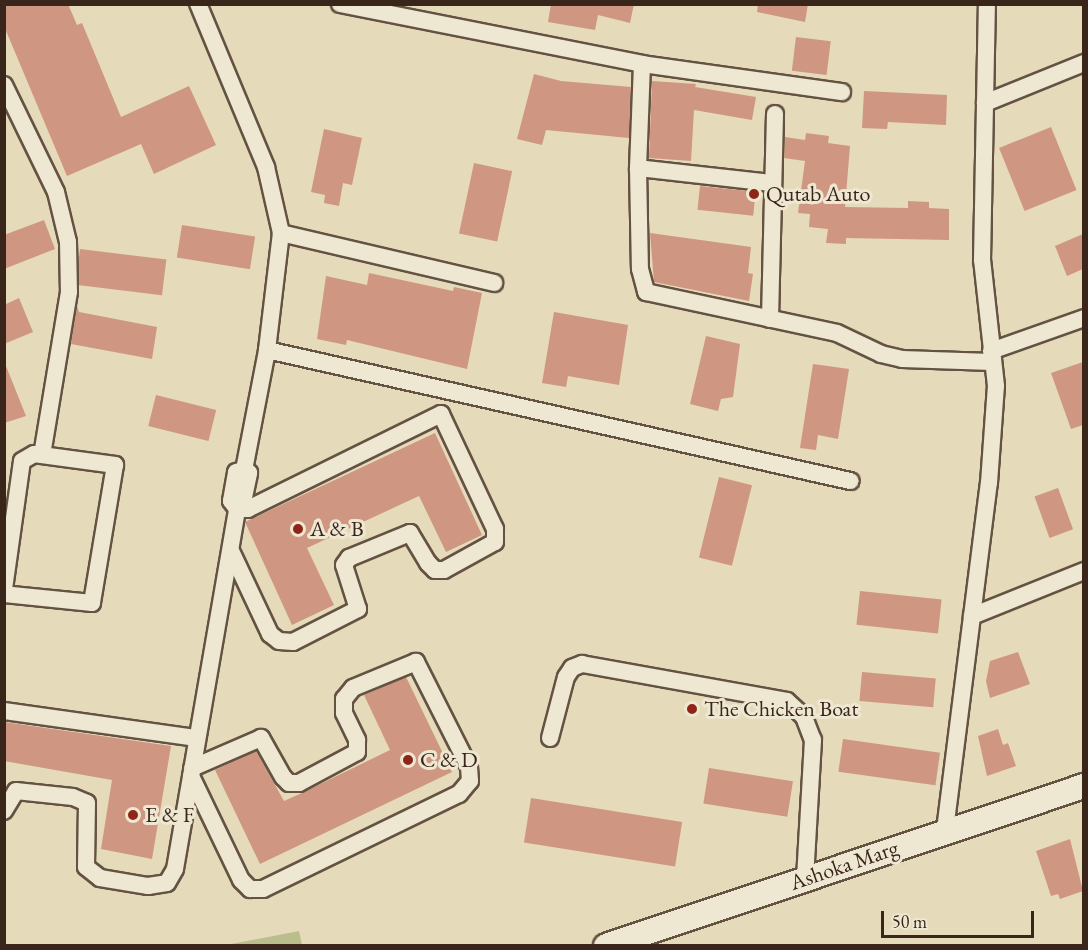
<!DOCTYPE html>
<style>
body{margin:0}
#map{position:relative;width:1088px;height:950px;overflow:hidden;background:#e5dab9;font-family:"EB Garamond",serif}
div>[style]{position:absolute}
.green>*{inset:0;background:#babe8c}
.building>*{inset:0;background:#cf9781;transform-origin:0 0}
.roads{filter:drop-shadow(2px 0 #645242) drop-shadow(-2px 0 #645242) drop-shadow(0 2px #645242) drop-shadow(0 -2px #645242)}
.street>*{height:16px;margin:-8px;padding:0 8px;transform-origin:8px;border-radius:8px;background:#eee7d2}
.secondary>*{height:24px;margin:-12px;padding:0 12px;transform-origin:12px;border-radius:12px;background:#eee7d2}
.dots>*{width:16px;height:16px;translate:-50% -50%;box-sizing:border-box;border:3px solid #eee7d2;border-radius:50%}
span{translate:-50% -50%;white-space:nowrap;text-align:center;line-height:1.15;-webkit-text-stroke:6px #eee7d2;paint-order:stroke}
.poi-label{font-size:22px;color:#39251a}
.left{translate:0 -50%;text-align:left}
.street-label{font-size:22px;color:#39251a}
.frame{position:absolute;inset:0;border:6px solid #39251a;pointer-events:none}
.scale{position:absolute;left:881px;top:911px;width:153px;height:27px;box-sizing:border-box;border:3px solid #39251a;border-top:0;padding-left:8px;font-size:18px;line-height:21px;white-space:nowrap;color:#39251a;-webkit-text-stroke:4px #eee7d2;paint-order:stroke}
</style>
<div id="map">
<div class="green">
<i style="clip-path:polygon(299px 931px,302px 945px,226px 945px)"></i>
</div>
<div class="building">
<i style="clip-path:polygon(4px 4px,68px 4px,77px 25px,82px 23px,121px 117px,189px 86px,216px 145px,154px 174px,141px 144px,67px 176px,4px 26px)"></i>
<i style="clip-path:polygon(551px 4px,634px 4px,630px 23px,598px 15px,595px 30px,548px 22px)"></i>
<i style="clip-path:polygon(758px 4px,808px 4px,805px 22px,757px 12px)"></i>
<i style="left:796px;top:37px;width:35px;height:34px;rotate:7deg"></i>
<i style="clip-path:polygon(534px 74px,561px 81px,631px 87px,629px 138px,546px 130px,542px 145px,517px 139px)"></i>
<i style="clip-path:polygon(652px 81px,696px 84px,695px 87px,756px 97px,752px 120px,694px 110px,691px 161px,649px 158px)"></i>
<i style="clip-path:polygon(864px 91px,947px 95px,946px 125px,888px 122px,887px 129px,862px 128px)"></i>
<i style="left:1051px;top:127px;width:68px;height:56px;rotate:68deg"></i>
<i style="clip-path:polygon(324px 129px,362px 138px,352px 185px,343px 183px,339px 206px,324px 203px,325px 195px,311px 192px)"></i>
<i style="clip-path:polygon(806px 133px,829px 136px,828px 143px,850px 146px,845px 207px,908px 208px,908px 201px,929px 202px,929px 208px,949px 209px,949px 240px,846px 238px,846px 244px,826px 243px,828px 229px,809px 227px,810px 214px,798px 213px,805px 161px,784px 158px,785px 137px,805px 140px)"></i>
<i style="left:474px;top:163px;width:39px;height:72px;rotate:12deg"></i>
<i style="left:700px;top:186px;width:56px;height:24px;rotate:6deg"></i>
<i style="clip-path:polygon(44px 220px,55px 249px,4px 269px,4px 235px)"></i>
<i style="left:182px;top:225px;width:74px;height:33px;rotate:9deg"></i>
<i style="clip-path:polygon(650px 233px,751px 247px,748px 273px,753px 274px,749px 301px,654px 282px)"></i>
<i style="clip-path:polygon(1083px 234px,1083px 269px,1067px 276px,1055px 246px)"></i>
<i style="left:80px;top:249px;width:87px;height:36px;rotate:7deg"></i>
<i style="clip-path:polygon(369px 273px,453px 291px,454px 287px,482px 293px,467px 369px,347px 340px,346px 345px,317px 339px,326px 276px,367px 285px)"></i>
<i style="clip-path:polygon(19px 298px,33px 332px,4px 344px,4px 305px)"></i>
<i style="clip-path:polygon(77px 306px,79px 312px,157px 327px,152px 359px,71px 344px)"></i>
<i style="clip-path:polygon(554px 312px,628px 325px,619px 385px,568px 376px,566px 387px,542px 383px)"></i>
<i style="clip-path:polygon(706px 336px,740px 344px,733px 397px,721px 399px,718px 411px,690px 404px)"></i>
<i style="clip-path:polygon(4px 361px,26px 416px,4px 423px)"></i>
<i style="clip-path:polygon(1083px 362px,1083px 425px,1071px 429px,1051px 373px)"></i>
<i style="clip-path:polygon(813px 364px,849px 369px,838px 439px,818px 435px,816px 450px,800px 448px)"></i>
<i style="left:156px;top:395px;width:62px;height:32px;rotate:14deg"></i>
<i style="clip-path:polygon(435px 433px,482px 535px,446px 552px,419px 496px,307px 548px,334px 605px,292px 625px,245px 522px)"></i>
<i style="left:719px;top:477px;width:34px;height:83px;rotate:14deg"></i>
<i style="left:1058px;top:488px;width:44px;height:25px;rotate:70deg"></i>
<i style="left:860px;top:591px;width:82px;height:34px;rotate:6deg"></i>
<i style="clip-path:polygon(1018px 652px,1030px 684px,990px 698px,986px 681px,990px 661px)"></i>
<i style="left:862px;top:672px;width:74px;height:29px;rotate:5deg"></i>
<i style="clip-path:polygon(406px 677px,452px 772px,260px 864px,215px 770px,256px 751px,284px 801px,304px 792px,390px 750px,364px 695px)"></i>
<i style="clip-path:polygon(4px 722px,171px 746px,152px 859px,101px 849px,112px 780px,4px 761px)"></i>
<i style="clip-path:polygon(998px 729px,1003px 745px,1008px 743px,1016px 766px,987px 776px,978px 736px)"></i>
<i style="left:843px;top:739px;width:98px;height:33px;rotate:8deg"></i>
<i style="left:709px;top:768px;width:85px;height:36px;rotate:9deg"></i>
<i style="left:531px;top:798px;width:153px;height:45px;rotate:9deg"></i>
<i style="clip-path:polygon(1070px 839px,1083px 891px,1060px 899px,1058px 894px,1051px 896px,1036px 851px)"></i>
</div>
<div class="roads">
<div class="street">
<i style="left:340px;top:4px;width:308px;rotate:11.2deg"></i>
<i style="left:642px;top:64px;width:202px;rotate:8deg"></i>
<i style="left:642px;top:64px;width:104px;rotate:92.2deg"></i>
<i style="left:638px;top:168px;width:135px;rotate:6.4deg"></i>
<i style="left:4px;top:85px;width:119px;rotate:64.1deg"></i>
<i style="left:56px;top:192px;width:51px;rotate:76.5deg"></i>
<i style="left:68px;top:242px;width:50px;rotate:88.9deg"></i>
<i style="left:69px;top:292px;width:165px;rotate:99.4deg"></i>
<i style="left:985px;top:103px;width:107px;rotate:-22deg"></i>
<i style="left:638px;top:168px;width:101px;rotate:88.9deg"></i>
<i style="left:640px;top:269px;width:24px;rotate:75deg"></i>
<i style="left:646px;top:292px;width:195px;rotate:12.1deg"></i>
<i style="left:837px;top:333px;width:49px;rotate:25.5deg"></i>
<i style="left:881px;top:354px;width:22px;rotate:13deg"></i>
<i style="left:902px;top:359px;width:90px;rotate:1.9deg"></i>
<i style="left:281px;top:233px;width:219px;rotate:13.2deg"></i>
<i style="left:770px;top:319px;width:205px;rotate:-88.6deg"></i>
<i style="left:267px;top:350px;width:598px;rotate:12.66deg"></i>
<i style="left:991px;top:351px;width:99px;rotate:-19.5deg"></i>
<i style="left:237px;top:509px;width:10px;rotate:-127deg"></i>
<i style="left:231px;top:501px;width:29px;rotate:-80deg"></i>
<i style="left:236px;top:472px;width:8px;rotate:-14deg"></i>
<i style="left:231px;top:551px;width:92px;rotate:64.8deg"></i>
<i style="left:270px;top:634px;width:11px;rotate:38deg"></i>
<i style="left:279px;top:641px;width:14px;rotate:4deg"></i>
<i style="left:293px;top:642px;width:73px;rotate:-26.9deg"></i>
<i style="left:358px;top:609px;width:46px;rotate:-107.7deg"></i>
<i style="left:344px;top:565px;width:9px;rotate:-54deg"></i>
<i style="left:349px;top:558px;width:66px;rotate:-22.3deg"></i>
<i style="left:410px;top:533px;width:35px;rotate:59deg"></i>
<i style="left:428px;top:563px;width:10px;rotate:45deg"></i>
<i style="left:435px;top:570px;width:9px"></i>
<i style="left:444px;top:570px;width:58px;rotate:-28.8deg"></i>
<i style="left:495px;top:542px;width:13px;rotate:-90deg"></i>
<i style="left:495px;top:529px;width:127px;rotate:-115.2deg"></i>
<i style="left:441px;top:414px;width:215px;rotate:153.8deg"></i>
<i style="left:248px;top:509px;width:11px;rotate:180deg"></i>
<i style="left:4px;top:589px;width:129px;rotate:-82deg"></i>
<i style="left:22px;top:461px;width:14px;rotate:-30deg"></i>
<i style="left:34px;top:454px;width:82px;rotate:7.7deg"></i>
<i style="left:115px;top:465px;width:140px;rotate:99.5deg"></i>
<i style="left:92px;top:603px;width:88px;rotate:-174.2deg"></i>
<i style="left:972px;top:616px;width:121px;rotate:-21.9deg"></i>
<i style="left:4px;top:711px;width:194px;rotate:8deg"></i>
<i style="left:550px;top:738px;width:63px;rotate:-75.3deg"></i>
<i style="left:566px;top:677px;width:11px;rotate:-56deg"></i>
<i style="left:572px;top:668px;width:11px;rotate:-22deg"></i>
<i style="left:582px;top:664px;width:208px;rotate:10.2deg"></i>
<i style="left:787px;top:701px;width:23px;rotate:43deg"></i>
<i style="left:804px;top:717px;width:25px;rotate:69deg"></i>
<i style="left:813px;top:740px;width:139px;rotate:93.3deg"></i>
<i style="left:191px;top:776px;width:115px;rotate:64.3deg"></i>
<i style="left:241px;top:880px;width:13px;rotate:45deg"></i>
<i style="left:250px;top:889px;width:13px"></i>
<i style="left:263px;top:889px;width:218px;rotate:-25.9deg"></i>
<i style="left:459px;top:794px;width:17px;rotate:-50deg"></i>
<i style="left:470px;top:781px;width:14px;rotate:-94deg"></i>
<i style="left:469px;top:767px;width:118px;rotate:-116.8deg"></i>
<i style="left:416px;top:662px;width:68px;rotate:157.6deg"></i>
<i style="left:353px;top:688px;width:14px;rotate:129deg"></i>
<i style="left:344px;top:699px;width:14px;rotate:90deg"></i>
<i style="left:344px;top:713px;width:30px;rotate:64deg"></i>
<i style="left:357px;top:740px;width:12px;rotate:90deg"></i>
<i style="left:357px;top:752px;width:66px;rotate:151.9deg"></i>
<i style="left:299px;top:783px;width:10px;rotate:180deg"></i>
<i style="left:289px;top:783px;width:8px;rotate:-135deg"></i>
<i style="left:283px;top:777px;width:45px;rotate:-119.4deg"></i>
<i style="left:261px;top:738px;width:75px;rotate:156.5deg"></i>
<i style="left:4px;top:811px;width:23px;rotate:-59deg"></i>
<i style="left:16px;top:791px;width:57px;rotate:6deg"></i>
<i style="left:73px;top:797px;width:15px;rotate:23deg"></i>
<i style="left:87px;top:803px;width:64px;rotate:90.9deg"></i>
<i style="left:86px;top:867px;width:18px;rotate:38deg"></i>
<i style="left:100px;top:878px;width:49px;rotate:9.5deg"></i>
<i style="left:148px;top:886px;width:19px;rotate:-9deg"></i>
<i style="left:167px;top:883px;width:16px;rotate:-60deg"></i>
<i style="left:175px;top:869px;width:365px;rotate:-80.2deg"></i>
<i style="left:237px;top:509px;width:9px;rotate:-49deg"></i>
<i style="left:243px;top:502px;width:30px;rotate:-78deg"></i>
<i style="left:249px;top:473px;width:6px;rotate:-149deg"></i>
<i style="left:244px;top:470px;width:122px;rotate:-79.1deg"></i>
<i style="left:267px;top:350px;width:118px;rotate:-83.2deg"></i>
<i style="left:281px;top:233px;width:68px;rotate:-102.8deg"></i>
<i style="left:266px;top:167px;width:177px;rotate:-112.6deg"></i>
<i style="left:945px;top:830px;width:350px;rotate:-82.8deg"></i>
<i style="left:989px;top:483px;width:97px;rotate:-85.9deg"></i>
<i style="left:996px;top:386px;width:127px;rotate:-96.3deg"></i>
<i style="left:982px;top:260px;width:256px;rotate:-88.9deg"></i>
</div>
<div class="secondary">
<i style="left:606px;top:946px;width:504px;rotate:-18.51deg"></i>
</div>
</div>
<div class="dots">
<i style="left:754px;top:194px;background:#8f2418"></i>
<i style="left:298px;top:529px;background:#8f2418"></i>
<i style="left:692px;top:709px;background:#8f2418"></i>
<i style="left:408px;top:760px;background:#8f2418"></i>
<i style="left:133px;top:815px;background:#8f2418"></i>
</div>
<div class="poi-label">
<span class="left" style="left:766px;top:194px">Qutab Auto</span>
<span class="left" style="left:310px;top:529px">A &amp; B</span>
<span class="left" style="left:704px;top:709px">The Chicken Boat</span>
<span class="left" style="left:420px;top:760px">C &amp; D</span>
<span class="left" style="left:145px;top:815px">E &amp; F</span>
</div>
<div class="street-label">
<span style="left:844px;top:865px;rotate:-19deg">Ashoka Marg</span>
</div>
<div class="frame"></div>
<div class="scale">50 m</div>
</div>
